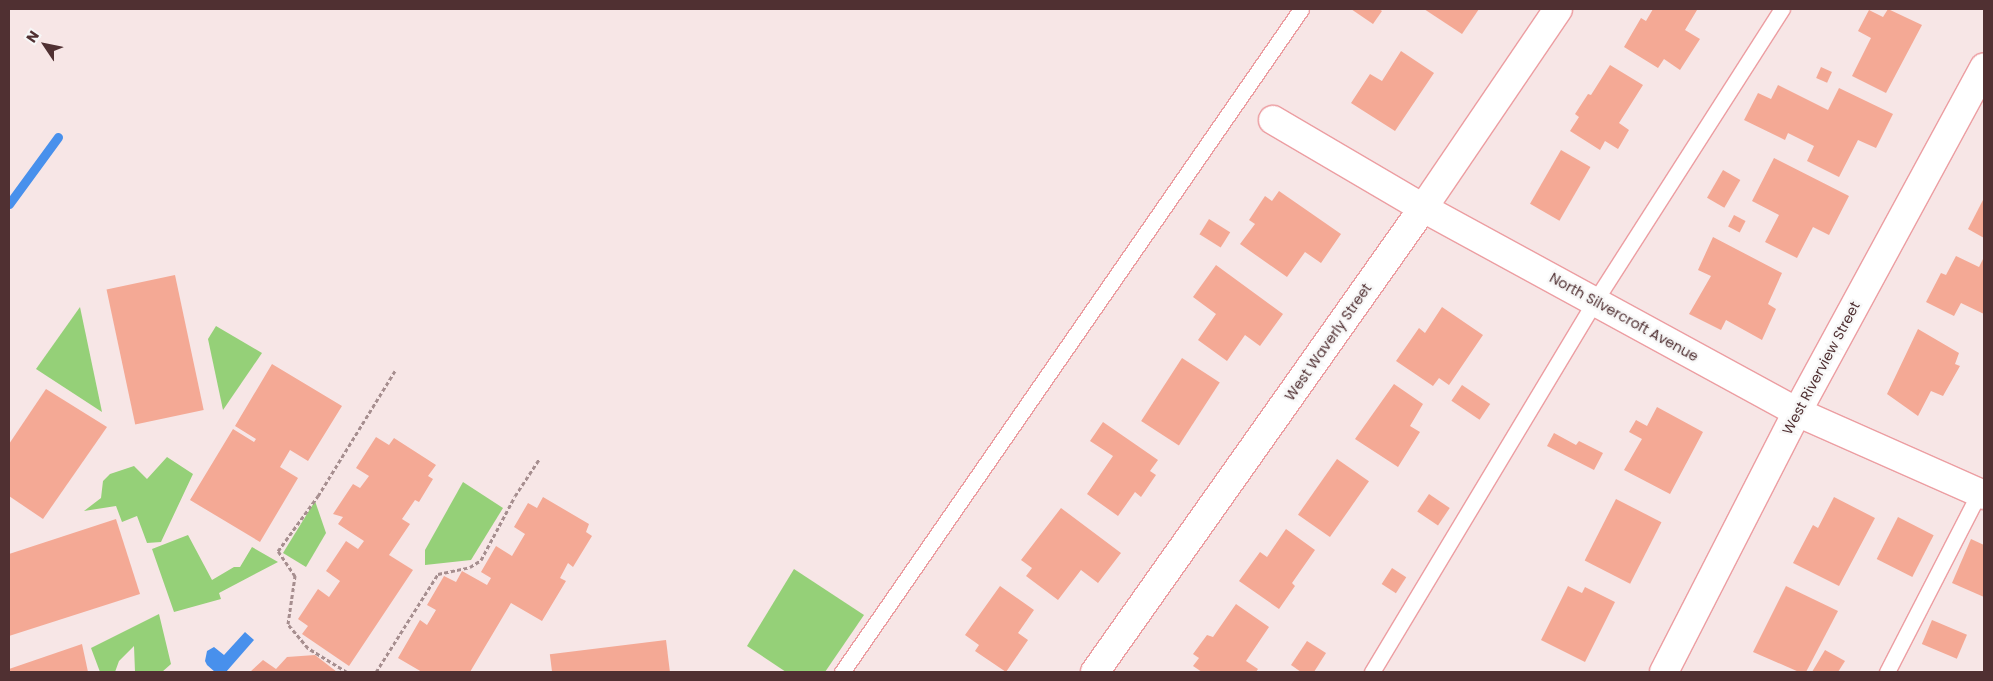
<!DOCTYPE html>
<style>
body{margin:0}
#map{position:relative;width:1993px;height:681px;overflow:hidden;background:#f7e6e6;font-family:Poppins,sans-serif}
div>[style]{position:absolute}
.green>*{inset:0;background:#95d078}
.water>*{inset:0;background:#4890ec}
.stream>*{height:9px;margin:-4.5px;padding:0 4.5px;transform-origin:4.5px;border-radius:4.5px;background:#4890ec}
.building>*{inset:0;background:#f4a995;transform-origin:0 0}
.path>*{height:3px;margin-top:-1.5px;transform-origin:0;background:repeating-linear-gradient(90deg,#a68e8f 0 4px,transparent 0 6.5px)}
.roads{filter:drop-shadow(1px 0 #ec9ea2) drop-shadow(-1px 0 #ec9ea2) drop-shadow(0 1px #ec9ea2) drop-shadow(0 -1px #ec9ea2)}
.lane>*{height:15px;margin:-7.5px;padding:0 7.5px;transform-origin:7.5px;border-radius:7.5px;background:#fff}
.street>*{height:28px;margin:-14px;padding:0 14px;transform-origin:14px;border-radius:14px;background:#fff}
span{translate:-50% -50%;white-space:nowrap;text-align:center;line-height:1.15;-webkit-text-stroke:4.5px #f7f7f7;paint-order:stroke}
.street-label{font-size:14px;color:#503032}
.frame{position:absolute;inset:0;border:10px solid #503032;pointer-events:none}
.north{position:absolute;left:20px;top:20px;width:50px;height:50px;-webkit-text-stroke:4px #f7f7f7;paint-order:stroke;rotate:304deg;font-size:14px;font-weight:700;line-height:20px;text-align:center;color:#503032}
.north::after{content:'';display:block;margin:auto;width:18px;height:22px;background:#503032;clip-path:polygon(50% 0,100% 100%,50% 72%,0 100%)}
</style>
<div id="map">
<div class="green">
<i style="clip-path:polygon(80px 307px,102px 412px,36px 369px)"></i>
<i style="clip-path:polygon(216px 326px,262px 353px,223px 410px,208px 339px)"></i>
<i style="clip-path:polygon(167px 457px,193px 474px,161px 542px,147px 543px,137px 516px,122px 522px,116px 506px,84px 511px,101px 498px,103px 481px,110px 474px,134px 466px,147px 479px)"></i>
<i style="clip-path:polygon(463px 482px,503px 508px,471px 560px,425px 565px,425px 550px)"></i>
<i style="clip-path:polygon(315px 501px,326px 533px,306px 567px,283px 553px)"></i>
<i style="clip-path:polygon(188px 535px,212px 580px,234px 567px,240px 567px,252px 547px,278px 562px,219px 593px,221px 599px,174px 612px,152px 549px)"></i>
<i style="clip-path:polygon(794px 569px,864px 615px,825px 672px,786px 672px,747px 646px)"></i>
<i style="clip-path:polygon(159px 614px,171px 664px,162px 672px,135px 672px,134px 646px,119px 661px,115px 672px,100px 672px,91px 648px)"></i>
</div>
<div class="water">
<i style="clip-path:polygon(245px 632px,254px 640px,226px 672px,215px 672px,207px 665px,205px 661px,207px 651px,214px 647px,224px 655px)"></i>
</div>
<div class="stream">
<i style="left:9px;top:204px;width:83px;rotate:-53.8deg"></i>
</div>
<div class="building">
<i style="clip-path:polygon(1351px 9px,1379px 9px,1382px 11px,1373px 24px)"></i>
<i style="clip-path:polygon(1424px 9px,1479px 9px,1462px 34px)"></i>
<i style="clip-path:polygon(1653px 9px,1697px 10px,1685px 30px,1700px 39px,1680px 70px,1664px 59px,1658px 68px,1624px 47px,1641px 18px,1646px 21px)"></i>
<i style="clip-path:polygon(1888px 9px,1922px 25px,1886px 93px,1852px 76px,1871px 38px,1858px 31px,1869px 10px,1883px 17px)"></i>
<i style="clip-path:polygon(1401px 51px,1434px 73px,1395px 131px,1351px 103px,1370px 74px,1382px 81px)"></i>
<i style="clip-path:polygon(1610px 65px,1643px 85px,1619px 123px,1629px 130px,1618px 149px,1605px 141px,1600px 150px,1570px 131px,1579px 117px,1575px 114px,1588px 94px,1591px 95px)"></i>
<i style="left:1821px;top:67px;width:12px;height:12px;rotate:24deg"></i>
<i style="clip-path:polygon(1778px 85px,1828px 110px,1839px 88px,1893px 114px,1876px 148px,1858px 140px,1839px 177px,1807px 161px,1814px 146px,1788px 133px,1785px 140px,1744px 120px,1758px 93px,1771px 99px)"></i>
<i style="left:1561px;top:150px;width:34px;height:62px;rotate:30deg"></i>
<i style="clip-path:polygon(1774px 158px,1849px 196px,1829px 235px,1813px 227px,1797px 258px,1765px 242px,1779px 215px,1752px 201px)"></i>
<i style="left:1723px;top:170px;width:20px;height:32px;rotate:30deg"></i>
<i style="clip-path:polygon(1279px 191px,1341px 234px,1321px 263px,1305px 252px,1287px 277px,1240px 244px,1255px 224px,1249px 220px,1265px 196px,1272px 201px)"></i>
<i style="clip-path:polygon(1984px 198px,1984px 238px,1968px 229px)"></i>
<i style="left:1734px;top:215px;width:13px;height:13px;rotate:27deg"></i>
<i style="left:1209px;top:219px;width:25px;height:18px;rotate:32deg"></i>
<i style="clip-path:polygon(1713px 237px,1782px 273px,1768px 304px,1776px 309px,1762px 340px,1726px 320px,1721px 330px,1689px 314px,1711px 276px,1698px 270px)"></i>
<i style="clip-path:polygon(1956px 256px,1979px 267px,1984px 257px,1984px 314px,1961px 303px,1954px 316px,1926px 302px,1941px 273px,1946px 275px)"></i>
<i style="clip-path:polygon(1216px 265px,1283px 314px,1260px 346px,1245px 335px,1227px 361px,1198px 340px,1216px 314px,1193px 297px)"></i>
<i style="left:175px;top:275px;width:138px;height:70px;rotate:78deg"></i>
<i style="clip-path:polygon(1442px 307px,1483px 335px,1449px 385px,1439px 378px,1433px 386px,1396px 361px,1419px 328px,1425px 333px)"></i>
<i style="clip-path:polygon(1918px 329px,1959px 353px,1955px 364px,1960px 366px,1943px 396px,1931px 391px,1918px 416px,1887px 394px)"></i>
<i style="left:1182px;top:358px;width:45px;height:75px;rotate:33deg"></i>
<i style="clip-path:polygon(272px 364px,342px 406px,308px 461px,290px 450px,280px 467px,298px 478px,260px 542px,190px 500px,233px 429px,254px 442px,256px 439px,235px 426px)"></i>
<i style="clip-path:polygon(1394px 384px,1423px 404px,1410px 426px,1420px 432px,1398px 467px,1355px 439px)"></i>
<i style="left:1462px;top:385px;width:34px;height:19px;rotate:34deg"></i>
<i style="clip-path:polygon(46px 389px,107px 427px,43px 519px,9px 496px,9px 444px)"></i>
<i style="clip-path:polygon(1657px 407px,1703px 432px,1670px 494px,1624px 470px,1642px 439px,1629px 432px,1636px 420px,1647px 426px)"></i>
<i style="clip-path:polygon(1103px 422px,1158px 460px,1150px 471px,1156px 475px,1141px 497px,1135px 492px,1118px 516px,1087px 494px,1113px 456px,1090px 441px)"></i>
<i style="clip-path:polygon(1554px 433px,1576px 445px,1579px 441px,1603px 453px,1594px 470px,1547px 446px)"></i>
<i style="clip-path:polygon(376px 437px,389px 445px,394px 438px,436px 465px,428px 476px,433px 479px,419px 502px,415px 500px,402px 519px,410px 524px,389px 555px,413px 570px,349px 666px,302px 634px,308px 626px,298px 619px,318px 589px,329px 597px,340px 581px,326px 571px,346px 541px,358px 549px,364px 541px,338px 524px,343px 517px,333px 514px,353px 484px,360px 488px,369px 476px,356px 468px)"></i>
<i style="left:1337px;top:459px;width:39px;height:68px;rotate:35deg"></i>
<i style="left:1429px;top:494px;width:25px;height:21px;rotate:34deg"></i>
<i style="clip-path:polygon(543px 497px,589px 524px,586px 532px,592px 536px,573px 567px,568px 563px,560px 578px,566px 581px,542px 621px,511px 603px,470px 672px,422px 672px,398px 658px,420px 620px,427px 625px,436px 610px,427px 605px,444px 576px,456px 582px,462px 571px,487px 585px,491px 578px,481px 572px,496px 546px,512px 556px,525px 534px,514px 527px,528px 503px,537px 508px)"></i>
<i style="clip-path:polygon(1834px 497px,1875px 518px,1839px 586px,1793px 563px,1813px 525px,1818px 528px)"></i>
<i style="left:1616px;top:499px;width:51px;height:69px;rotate:27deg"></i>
<i style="clip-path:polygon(1061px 508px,1121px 553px,1098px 583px,1081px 570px,1058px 600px,1026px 576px,1032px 568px,1021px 560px)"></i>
<i style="left:1898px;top:517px;width:40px;height:47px;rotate:27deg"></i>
<i style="clip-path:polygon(116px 519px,140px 594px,9px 636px,9px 554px)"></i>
<i style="clip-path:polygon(1286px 529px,1315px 550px,1292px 583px,1295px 586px,1279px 609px,1239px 581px,1260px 552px,1267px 557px)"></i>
<i style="clip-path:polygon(1971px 539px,1984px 545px,1984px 597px,1952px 583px)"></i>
<i style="left:1392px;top:568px;width:17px;height:19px;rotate:33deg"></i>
<i style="clip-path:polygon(1000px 586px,1034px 610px,1018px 633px,1028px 640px,1006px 672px,975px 651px,979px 645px,965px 635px)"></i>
<i style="clip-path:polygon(1568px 586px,1582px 593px,1585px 587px,1615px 602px,1585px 662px,1541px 640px)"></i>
<i style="clip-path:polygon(1786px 586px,1838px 611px,1806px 672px,1799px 672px,1753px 652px)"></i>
<i style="clip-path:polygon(1236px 604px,1269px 627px,1246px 661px,1258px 669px,1256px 672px,1202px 672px,1193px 666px,1199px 658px,1193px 654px,1207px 635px,1213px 637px)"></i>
<i style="left:1932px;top:620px;width:38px;height:26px;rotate:23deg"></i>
<i style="left:666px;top:640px;width:32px;height:117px;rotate:83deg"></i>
<i style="clip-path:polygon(1307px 641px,1326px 653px,1314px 672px,1301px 672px,1291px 665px)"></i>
<i style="clip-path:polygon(82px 644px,88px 672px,9px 672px,9px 669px)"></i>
<i style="clip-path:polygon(1825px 650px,1845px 661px,1838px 672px,1812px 672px)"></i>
<i style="clip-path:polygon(315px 655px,337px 672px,250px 672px,263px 660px,276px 669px,287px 657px)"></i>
</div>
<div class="path">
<i style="left:347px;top:672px;width:46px;rotate:-148.4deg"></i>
<i style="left:308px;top:648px;width:31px;rotate:-130deg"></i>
<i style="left:288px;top:624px;width:49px;rotate:-81.7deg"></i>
<i style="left:295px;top:576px;width:30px;rotate:-124deg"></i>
<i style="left:278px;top:551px;width:68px;rotate:-54deg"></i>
<i style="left:318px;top:496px;width:147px;rotate:-58.4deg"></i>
<i style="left:376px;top:672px;width:116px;rotate:-57.7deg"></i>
<i style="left:438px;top:574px;width:33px;rotate:-12deg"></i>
<i style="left:470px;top:567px;width:13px;rotate:-32deg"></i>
<i style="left:481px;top:560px;width:72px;rotate:-62deg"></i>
<i style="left:515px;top:496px;width:45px;rotate:-56.7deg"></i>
</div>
<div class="roads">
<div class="lane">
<i style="left:842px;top:672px;width:806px;rotate:-55.3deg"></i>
<i style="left:1372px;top:672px;width:433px;rotate:-59deg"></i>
<i style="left:1595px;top:301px;width:347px;rotate:-57.4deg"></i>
<i style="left:1887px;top:672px;width:208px;rotate:-62.8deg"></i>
</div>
<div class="street">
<i style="left:1273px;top:120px;width:174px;rotate:30.4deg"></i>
<i style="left:1423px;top:208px;width:426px;rotate:28.6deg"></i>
<i style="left:1797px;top:412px;width:205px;rotate:23.9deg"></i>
<i style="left:1095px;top:672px;width:568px;rotate:-54.74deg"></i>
<i style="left:1423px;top:208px;width:240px;rotate:-55.8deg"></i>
<i style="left:1664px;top:672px;width:292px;rotate:-62.9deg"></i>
<i style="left:1797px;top:412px;width:392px;rotate:-61.5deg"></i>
</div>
</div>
<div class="street-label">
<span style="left:1624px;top:317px;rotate:29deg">North Silvercroft Avenue</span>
<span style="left:1328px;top:342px;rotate:-55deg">West Waverly Street</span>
<span style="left:1821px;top:368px;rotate:-62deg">West Riverview Street</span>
</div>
<div class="frame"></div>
<div class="north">N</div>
</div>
